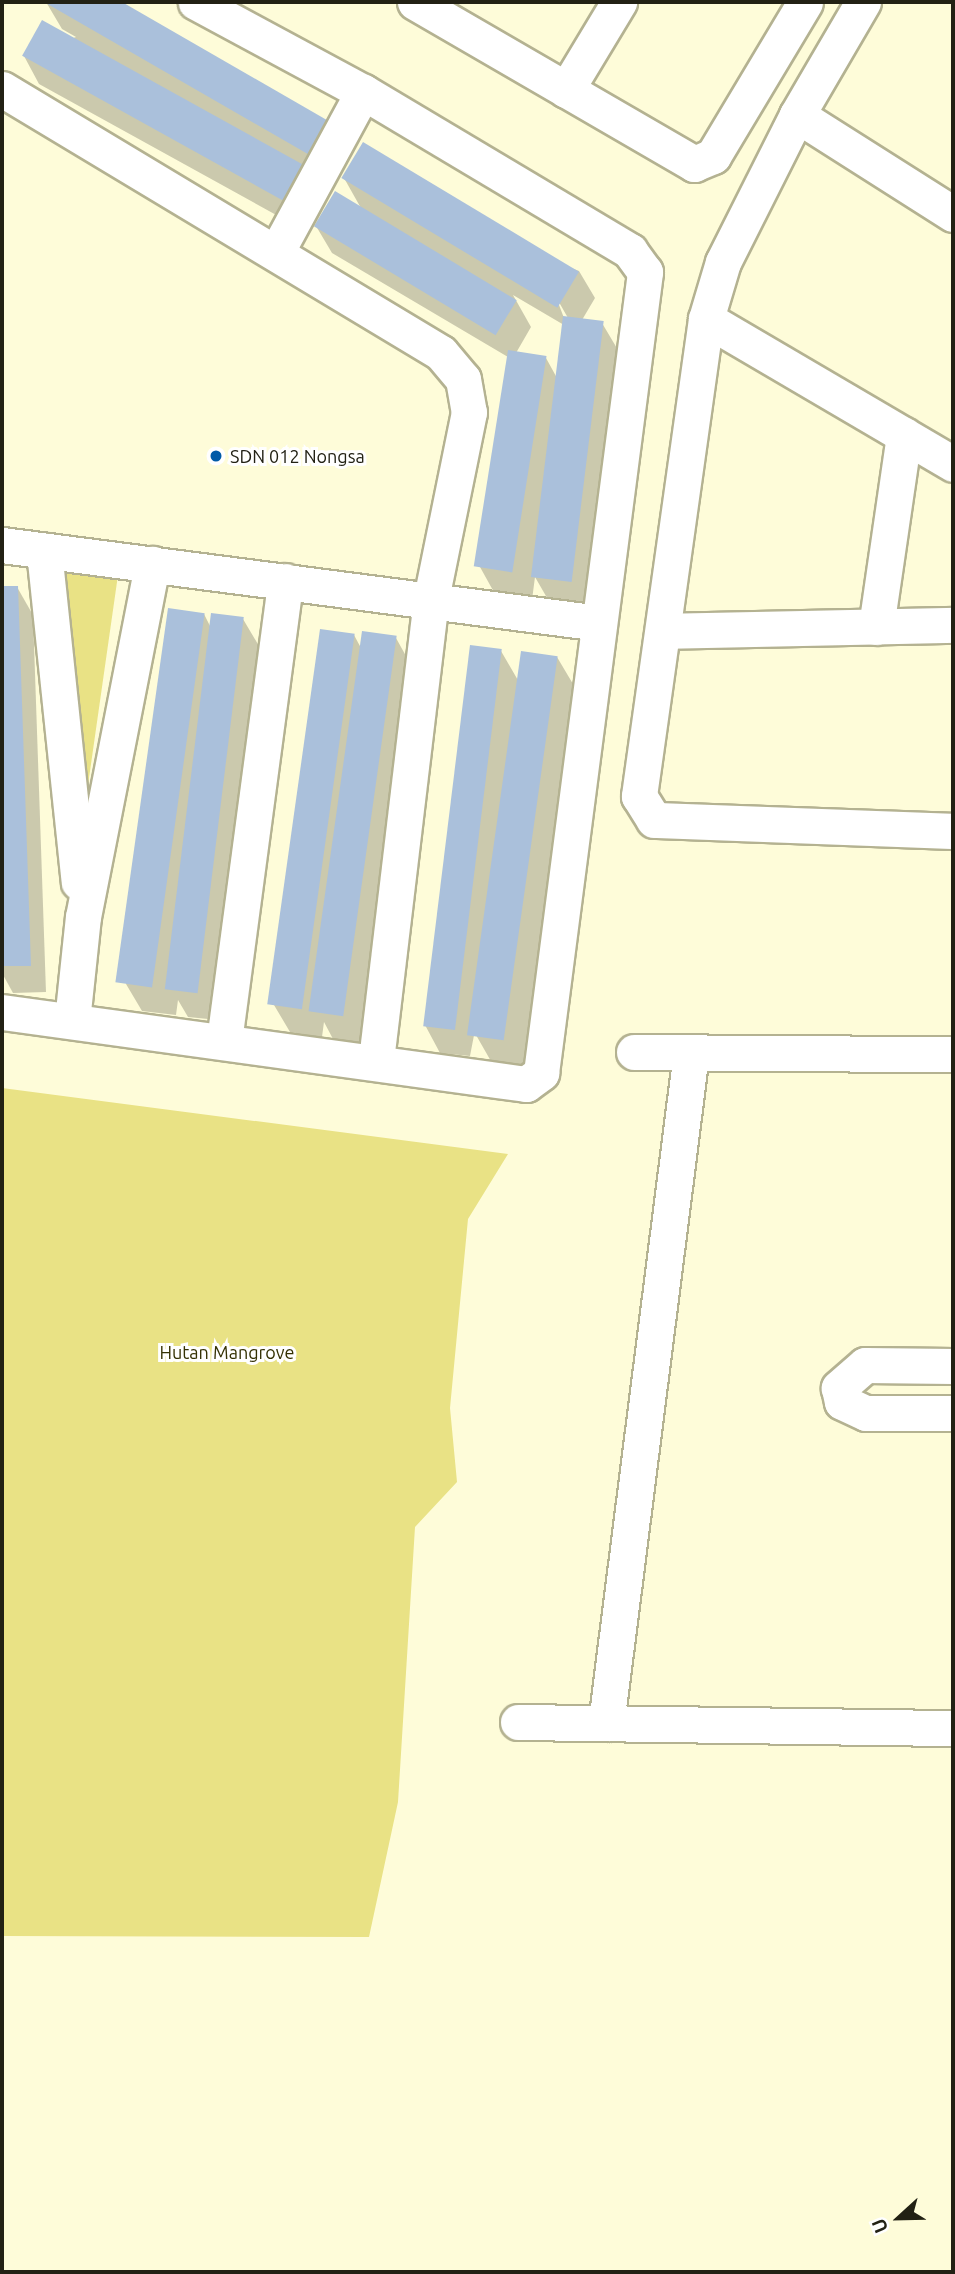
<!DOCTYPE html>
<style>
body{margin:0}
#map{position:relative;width:955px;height:2274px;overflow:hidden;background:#fefcd9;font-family:Ubuntu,sans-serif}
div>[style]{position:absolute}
.green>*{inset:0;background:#e9e285}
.shadow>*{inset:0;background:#0003}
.building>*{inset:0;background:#aac0db;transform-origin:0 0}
.roads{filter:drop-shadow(2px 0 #b4b291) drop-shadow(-2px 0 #b4b291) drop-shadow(0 2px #b4b291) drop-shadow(0 -2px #b4b291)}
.street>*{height:35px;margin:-17.5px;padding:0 17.5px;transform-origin:17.5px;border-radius:17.5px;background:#fff}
.dots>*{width:19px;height:19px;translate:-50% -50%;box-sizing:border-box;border:4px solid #fff;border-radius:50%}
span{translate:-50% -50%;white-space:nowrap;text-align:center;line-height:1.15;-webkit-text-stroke:6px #fff;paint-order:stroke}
.poi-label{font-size:18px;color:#222114}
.left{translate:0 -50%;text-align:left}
.park-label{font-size:18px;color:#343103}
.frame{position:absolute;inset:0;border:4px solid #222114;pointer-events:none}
.north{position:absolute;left:864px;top:2183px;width:70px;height:70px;-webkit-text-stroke:5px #fff;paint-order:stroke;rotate:248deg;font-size:19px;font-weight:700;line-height:28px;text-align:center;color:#222114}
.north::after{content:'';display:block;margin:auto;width:24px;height:32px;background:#222114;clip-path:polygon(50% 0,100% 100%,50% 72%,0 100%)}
</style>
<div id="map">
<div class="green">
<i style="clip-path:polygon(62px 571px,118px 575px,87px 792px)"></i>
<i style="clip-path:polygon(2px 1088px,508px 1154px,468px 1219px,450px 1408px,457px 1482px,415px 1527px,398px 1802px,369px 1937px,2px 1936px)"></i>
</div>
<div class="shadow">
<i style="clip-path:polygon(46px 2px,118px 2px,331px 124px,310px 172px,325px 199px,307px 232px,39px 84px,24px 56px,76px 37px,62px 29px)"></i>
<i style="clip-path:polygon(evenodd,344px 178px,579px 271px,595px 298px,582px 320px,602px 323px,618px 350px,588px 608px,550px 603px,535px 577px,532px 600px,495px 594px,480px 567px,508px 357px,332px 253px,316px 226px,362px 210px,344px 178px,513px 295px,564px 325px,557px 378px,546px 358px,516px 353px,531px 327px,513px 295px,344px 178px,556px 297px,568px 318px,564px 318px,556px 297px)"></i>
<i style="clip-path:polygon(17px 587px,33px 615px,46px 992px,13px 993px,2px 973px,2px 588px)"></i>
<i style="clip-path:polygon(204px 614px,211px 628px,243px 619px,259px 646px,218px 1020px,188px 1017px,178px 1000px,176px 1015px,142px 1011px,126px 984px)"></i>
<i style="clip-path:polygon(354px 635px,361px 648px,396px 638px,411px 665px,366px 1043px,333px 1039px,324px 1022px,322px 1037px,290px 1032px,274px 1005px)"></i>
<i style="clip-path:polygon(501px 651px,519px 682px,557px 657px,573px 684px,527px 1067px,492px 1063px,476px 1035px,481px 999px,470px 1056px,440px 1053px,425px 1025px)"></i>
</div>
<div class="building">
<i style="clip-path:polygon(44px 2px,122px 2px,332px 123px,313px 157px)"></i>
<i style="left:42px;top:20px;width:308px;height:41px;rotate:29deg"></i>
<i style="left:363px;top:142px;width:252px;height:42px;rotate:31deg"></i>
<i style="left:335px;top:191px;width:212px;height:41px;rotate:31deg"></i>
<i style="left:563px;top:316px;width:41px;height:263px;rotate:7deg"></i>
<i style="left:508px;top:350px;width:39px;height:219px;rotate:9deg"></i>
<i style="clip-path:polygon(2px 586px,18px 586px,31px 966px,2px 966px)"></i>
<i style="left:168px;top:608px;width:37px;height:378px;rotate:8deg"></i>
<i style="left:211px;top:613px;width:33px;height:379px;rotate:7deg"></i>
<i style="left:320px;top:629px;width:35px;height:379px;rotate:8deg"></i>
<i style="left:362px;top:631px;width:35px;height:384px;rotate:8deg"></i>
<i style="left:470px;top:645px;width:32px;height:384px;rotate:7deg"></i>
<i style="left:521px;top:651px;width:37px;height:388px;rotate:8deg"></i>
</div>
<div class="roads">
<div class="street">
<i style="left:415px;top:2px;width:323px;rotate:30.1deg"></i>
<i style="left:694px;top:164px;width:21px;rotate:-23deg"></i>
<i style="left:713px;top:156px;width:179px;rotate:-59.1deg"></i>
<i style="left:863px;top:2px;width:131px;rotate:120.3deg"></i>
<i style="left:797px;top:115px;width:165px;rotate:116.7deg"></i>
<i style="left:723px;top:262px;width:59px;rotate:106.6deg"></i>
<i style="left:706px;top:319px;width:482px;rotate:98deg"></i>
<i style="left:639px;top:796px;width:28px;rotate:58deg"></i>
<i style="left:654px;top:820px;width:299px;rotate:2.1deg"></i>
<i style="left:2px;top:89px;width:512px;rotate:31.02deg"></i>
<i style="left:441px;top:353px;width:34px;rotate:50deg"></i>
<i style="left:463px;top:379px;width:34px;rotate:80deg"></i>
<i style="left:469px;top:412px;width:191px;rotate:101.5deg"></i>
<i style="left:431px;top:599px;width:464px;rotate:96.8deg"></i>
<i style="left:566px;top:90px;width:103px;rotate:-58.9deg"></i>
<i style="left:797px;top:115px;width:185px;rotate:32.4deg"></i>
<i style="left:277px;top:251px;width:181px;rotate:-61.6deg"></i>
<i style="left:706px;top:319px;width:286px;rotate:30.4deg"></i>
<i style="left:2px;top:545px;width:602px;rotate:7.44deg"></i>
<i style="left:44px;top:551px;width:333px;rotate:84deg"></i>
<i style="left:876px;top:627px;width:194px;rotate:-81.7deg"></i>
<i style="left:664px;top:631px;width:289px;rotate:-1.2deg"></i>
<i style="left:2px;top:1012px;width:529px;rotate:7.82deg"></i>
<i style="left:526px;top:1084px;width:19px;rotate:-36deg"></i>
<i style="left:541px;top:1073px;width:808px;rotate:-82.6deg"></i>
<i style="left:645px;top:272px;width:26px;rotate:-126deg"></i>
<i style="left:630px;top:251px;width:311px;rotate:-149.2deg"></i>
<i style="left:363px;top:92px;width:190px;rotate:-151.7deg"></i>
<i style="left:72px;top:1021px;width:105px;rotate:-84deg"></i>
<i style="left:83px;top:917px;width:360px;rotate:-78.9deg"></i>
<i style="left:224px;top:1041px;width:464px;rotate:-82.4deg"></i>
<i style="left:634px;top:1052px;width:319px;rotate:0.4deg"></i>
<i style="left:953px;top:1366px;width:88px;rotate:-179.3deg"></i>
<i style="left:865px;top:1365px;width:35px;rotate:139deg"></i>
<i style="left:839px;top:1388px;width:14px;rotate:78deg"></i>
<i style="left:842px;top:1402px;width:26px;rotate:25deg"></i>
<i style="left:866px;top:1413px;width:87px"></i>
<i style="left:518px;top:1722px;width:435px;rotate:0.8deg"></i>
<i style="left:606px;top:1723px;width:675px;rotate:-82.77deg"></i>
</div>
</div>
<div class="dots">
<i style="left:216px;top:456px;background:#005aa7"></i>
</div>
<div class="poi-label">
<span class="left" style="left:230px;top:456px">SDN 012 Nongsa</span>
</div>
<div class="park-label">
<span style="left:227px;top:1352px">Hutan Mangrove</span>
</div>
<div class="frame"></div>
<div class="north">U</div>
</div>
